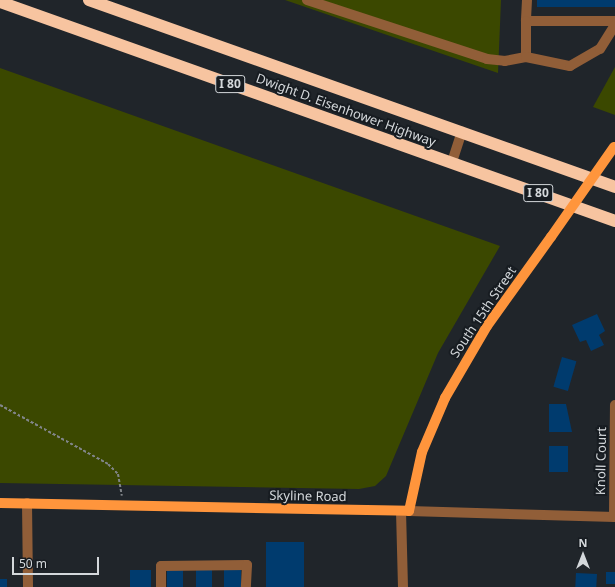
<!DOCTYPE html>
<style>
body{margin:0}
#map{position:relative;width:615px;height:587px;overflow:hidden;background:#20252a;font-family:"Noto Sans",sans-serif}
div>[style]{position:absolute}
.green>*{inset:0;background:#3b4800}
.building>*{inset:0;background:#003b6e;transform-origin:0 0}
.path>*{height:2px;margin-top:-1px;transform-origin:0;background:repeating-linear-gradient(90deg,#818589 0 3px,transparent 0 5px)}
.minor>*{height:10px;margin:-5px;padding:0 5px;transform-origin:5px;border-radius:5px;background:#915e38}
.major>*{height:10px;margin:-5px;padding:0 5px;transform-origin:5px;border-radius:5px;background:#ff953c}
.highway>*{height:12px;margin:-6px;padding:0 6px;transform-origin:6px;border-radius:6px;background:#f7c4a0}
.major-bridge>*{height:10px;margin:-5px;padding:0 5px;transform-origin:5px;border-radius:5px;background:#ff953c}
span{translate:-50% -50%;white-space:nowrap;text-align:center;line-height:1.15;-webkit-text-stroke:4px #171c21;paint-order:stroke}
.shield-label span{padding:1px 3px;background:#171c21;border:1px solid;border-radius:3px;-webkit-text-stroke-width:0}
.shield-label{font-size:12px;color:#d4d8db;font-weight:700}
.street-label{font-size:13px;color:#d4d8db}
.north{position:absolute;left:563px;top:535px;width:40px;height:40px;-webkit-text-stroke:3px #171c21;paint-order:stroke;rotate:0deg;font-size:11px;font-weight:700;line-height:16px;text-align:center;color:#d4d8db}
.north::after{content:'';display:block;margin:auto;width:14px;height:18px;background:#d4d8db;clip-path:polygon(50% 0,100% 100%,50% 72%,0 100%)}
.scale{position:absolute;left:12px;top:557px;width:87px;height:18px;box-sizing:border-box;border:2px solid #d4d8db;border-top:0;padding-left:5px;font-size:12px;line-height:14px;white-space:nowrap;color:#d4d8db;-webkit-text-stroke:3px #171c21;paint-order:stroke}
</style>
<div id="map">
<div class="green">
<i style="clip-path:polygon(285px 0,501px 0,498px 73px)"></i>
<i style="clip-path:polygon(615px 67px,615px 115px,593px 107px)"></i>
<i style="clip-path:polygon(0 68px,500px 246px,438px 353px,386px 476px,375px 486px,359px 489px,0 483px)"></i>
</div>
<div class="building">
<i style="left:537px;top:0;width:78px;height:7px"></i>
<i style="clip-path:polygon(597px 314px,605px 331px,599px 335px,604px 345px,591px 351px,586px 340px,580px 342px,572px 325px)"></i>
<i style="left:562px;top:357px;width:15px;height:31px;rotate:16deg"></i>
<i style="clip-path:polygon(549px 404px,566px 404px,572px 432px,549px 432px)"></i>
<i style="left:549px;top:446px;width:19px;height:26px"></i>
<i style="left:266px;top:542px;width:38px;height:45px"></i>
<i style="left:130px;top:570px;width:21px;height:17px"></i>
<i style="left:167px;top:570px;width:16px;height:17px"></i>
<i style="left:196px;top:570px;width:16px;height:17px"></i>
<i style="left:224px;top:570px;width:17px;height:17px"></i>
<i style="left:606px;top:572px;width:9px;height:12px"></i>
<i style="left:576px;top:573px;width:21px;height:14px;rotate:3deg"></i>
<i style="left:0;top:579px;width:7px;height:8px"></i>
</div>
<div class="path">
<i style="left:0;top:405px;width:123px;rotate:28.6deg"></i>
<i style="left:108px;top:464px;width:14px;rotate:45deg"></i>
<i style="left:118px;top:474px;width:22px;rotate:80deg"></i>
</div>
<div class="minor">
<i style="left:307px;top:0;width:189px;rotate:18.1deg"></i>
<i style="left:487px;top:59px;width:18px;rotate:6deg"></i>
<i style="left:505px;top:61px;width:21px;rotate:-11deg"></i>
<i style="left:527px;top:0;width:21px;rotate:93deg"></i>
<i style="left:526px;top:21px;width:89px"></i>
<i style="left:526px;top:21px;width:36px;rotate:90deg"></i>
<i style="left:526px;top:57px;width:45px;rotate:11.6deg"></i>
<i style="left:570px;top:66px;width:34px;rotate:-30deg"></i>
<i style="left:600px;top:49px;width:28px;rotate:-58deg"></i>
<i style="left:452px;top:162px;width:32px;rotate:-72deg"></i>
<i style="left:27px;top:503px;width:84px;rotate:89.3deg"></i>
<i style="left:401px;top:511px;width:76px;rotate:88.5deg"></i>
<i style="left:409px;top:511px;width:206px;rotate:1.7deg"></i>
<i style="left:614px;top:517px;width:112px;rotate:-89.5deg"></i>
<i style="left:161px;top:587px;width:21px;rotate:-90deg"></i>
<i style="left:161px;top:566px;width:86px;rotate:-0.7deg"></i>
<i style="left:247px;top:565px;width:22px;rotate:93deg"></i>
</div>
<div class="major">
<i style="left:0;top:503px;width:409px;rotate:1.1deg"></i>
<i style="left:409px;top:511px;width:60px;rotate:-77.6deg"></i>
<i style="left:422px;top:452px;width:59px;rotate:-66.9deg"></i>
<i style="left:445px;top:398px;width:83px;rotate:-59.7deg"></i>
<i style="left:487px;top:326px;width:110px;rotate:-54.3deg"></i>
</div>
<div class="highway">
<i style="left:89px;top:0;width:558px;rotate:19.57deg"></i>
<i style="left:0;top:2px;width:653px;rotate:19.6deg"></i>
</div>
<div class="major-bridge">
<i style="left:551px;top:237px;width:110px;rotate:-55deg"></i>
</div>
<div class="shield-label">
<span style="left:230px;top:84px">I 80</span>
<span style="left:538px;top:193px">I 80</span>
</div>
<div class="street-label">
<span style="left:346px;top:110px;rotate:20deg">Dwight D. Eisenhower Highway</span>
<span style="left:483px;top:312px;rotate:-56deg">South 15th Street</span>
<span style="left:601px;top:461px;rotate:-89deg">Knoll Court</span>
<span style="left:308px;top:496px;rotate:1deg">Skyline Road</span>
</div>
<div class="north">N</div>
<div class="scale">50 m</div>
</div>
